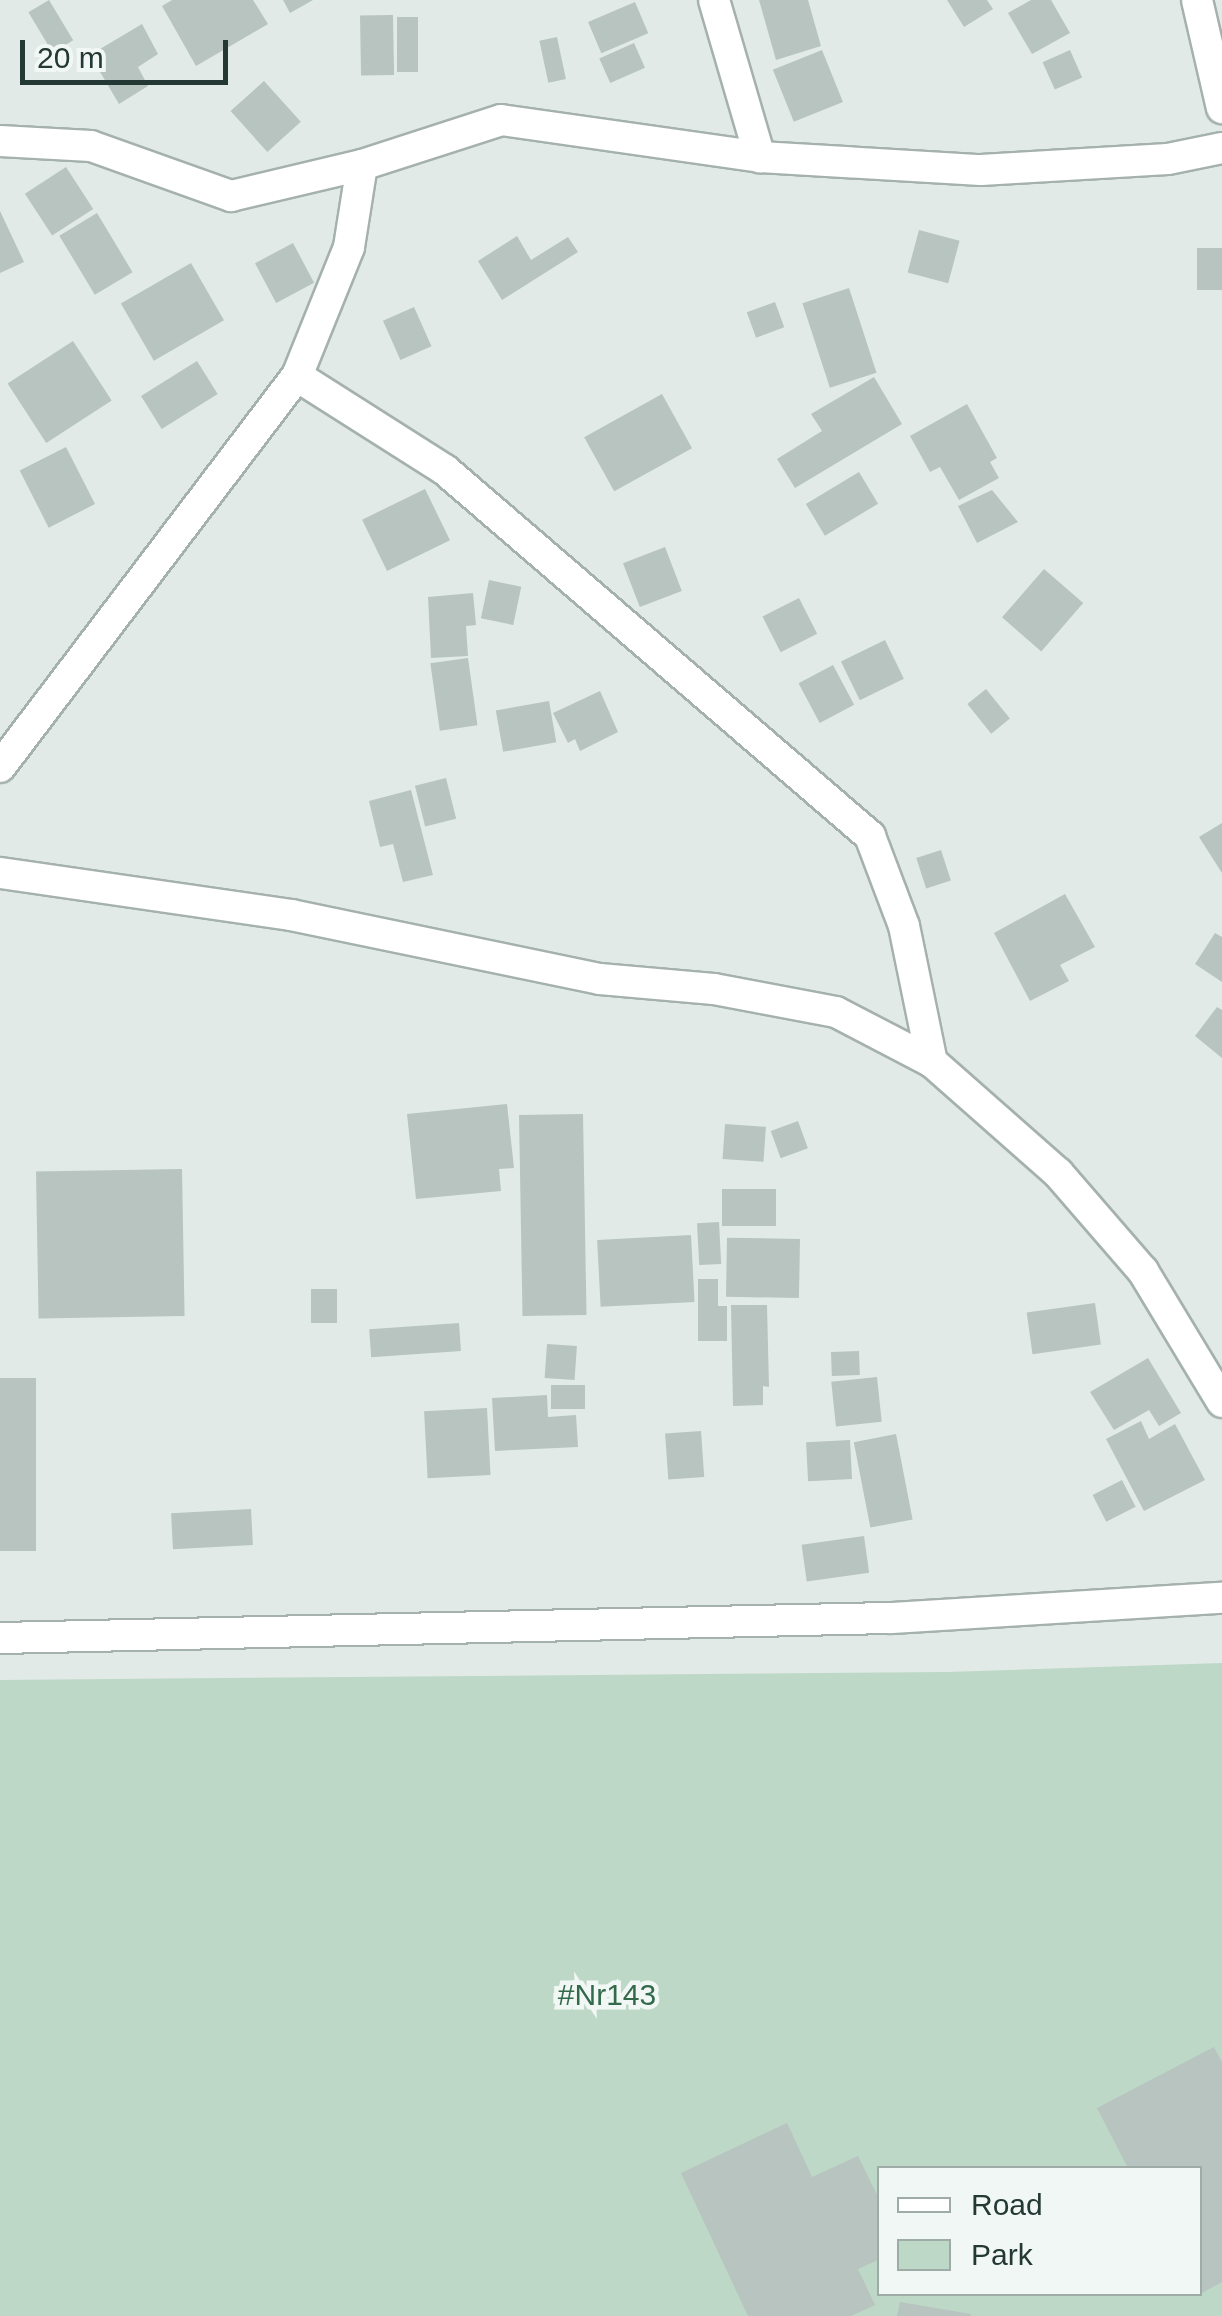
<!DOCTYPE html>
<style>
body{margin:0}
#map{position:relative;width:1222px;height:2316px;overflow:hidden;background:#e1eae7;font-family:Helvetica,sans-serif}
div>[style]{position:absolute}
.green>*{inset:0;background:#bdd8c6}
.building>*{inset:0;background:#b7c4c0;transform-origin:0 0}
.roads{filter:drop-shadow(2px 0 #a5b1ae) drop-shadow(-2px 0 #a5b1ae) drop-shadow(0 2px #a5b1ae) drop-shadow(0 -2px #a5b1ae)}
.minor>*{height:30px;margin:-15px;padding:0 15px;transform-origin:15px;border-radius:15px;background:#fff}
span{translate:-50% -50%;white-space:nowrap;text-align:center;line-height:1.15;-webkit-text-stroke:9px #f1f7f4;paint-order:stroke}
.park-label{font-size:30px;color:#336a4c}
.legend{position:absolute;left:877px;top:2166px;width:325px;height:130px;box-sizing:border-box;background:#f1f7f4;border:2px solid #9faba7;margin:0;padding:12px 18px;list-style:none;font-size:30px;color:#243834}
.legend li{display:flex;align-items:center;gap:20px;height:50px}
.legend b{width:50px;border:2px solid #9faba7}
.scale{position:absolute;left:20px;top:40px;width:208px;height:45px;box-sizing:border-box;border:5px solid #243834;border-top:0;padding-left:12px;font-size:30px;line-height:35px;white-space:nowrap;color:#243834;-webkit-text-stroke:8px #f1f7f4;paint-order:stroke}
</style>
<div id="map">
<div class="green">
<i style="clip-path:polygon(evenodd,1222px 1663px,1222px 2316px,0 2316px,0 1680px,947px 1672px,1222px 1663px,880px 2168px,1200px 2168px,1200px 2294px,880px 2294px,880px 2168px)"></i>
</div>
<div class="building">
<i style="left:49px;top:0;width:47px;height:24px;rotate:59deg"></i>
<i style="clip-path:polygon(172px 0,253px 0,268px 24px,196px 66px,162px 6px)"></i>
<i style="clip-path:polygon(283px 0,313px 0,290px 13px)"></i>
<i style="clip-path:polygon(759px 0,808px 0,821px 46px,776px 60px)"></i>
<i style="clip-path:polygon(947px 0,987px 0,993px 9px,964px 27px)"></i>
<i style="clip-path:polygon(1031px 0,1051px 0,1070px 33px,1032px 54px,1008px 13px)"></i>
<i style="left:635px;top:2px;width:34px;height:51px;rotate:67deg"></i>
<i style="left:393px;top:15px;width:60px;height:33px;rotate:89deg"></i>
<i style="left:397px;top:17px;width:21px;height:55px"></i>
<i style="clip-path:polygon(142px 24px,158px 54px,138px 67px,148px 86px,119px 104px,90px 55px)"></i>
<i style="left:557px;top:37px;width:43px;height:18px;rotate:78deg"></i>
<i style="left:634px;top:43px;width:27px;height:38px;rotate:66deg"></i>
<i style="left:822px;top:50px;width:56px;height:53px;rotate:68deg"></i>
<i style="left:1070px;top:50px;width:30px;height:30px;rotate:66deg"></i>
<i style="left:264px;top:81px;width:55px;height:45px;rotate:48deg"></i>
<i style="left:66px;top:167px;width:50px;height:49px;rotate:57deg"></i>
<i style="clip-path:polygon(0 211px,24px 262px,0 273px)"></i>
<i style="left:97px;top:213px;width:69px;height:44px;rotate:59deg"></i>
<i style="left:919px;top:230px;width:42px;height:44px;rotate:15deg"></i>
<i style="clip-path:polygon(517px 236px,531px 260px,568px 237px,578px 252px,502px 300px,478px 261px)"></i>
<i style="left:293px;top:243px;width:45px;height:43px;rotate:62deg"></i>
<i style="left:1222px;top:248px;width:42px;height:25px;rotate:90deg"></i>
<i style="left:191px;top:263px;width:66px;height:81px;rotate:60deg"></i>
<i style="left:849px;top:288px;width:89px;height:49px;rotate:72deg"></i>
<i style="left:775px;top:302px;width:27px;height:30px;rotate:70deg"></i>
<i style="left:414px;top:307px;width:43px;height:34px;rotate:66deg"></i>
<i style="left:73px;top:341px;width:71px;height:78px;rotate:57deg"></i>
<i style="left:197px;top:361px;width:39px;height:66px;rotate:58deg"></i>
<i style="clip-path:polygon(874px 377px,902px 424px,795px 488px,777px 459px,822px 431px,811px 414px)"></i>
<i style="left:662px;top:394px;width:62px;height:89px;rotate:61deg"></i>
<i style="clip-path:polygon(967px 404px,997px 458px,990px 462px,999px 478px,959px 500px,940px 467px,930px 472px,910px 436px)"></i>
<i style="left:66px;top:447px;width:64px;height:52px;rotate:63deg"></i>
<i style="left:859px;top:472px;width:37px;height:62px;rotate:59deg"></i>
<i style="left:425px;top:489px;width:57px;height:70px;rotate:64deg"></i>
<i style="clip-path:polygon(992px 490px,1018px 522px,977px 543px,958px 506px)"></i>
<i style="left:665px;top:547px;width:47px;height:45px;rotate:69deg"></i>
<i style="left:1044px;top:569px;width:52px;height:64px;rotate:41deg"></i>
<i style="left:489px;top:580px;width:33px;height:39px;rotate:12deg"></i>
<i style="clip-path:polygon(473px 593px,476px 625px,466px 626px,468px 656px,431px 658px,428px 597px)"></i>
<i style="left:799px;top:598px;width:40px;height:41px;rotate:63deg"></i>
<i style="left:885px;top:640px;width:43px;height:49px;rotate:64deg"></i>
<i style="left:468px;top:658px;width:68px;height:38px;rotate:82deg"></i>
<i style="left:833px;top:665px;width:45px;height:39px;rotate:62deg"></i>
<i style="left:986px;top:689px;width:38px;height:24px;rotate:51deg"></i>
<i style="clip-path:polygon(600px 691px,618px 732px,580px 751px,575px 739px,568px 743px,553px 713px)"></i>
<i style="left:549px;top:701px;width:42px;height:54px;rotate:80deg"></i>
<i style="left:446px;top:778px;width:42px;height:32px;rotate:76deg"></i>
<i style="clip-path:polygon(411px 790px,433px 875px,403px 882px,393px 844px,380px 847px,369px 801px)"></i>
<i style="clip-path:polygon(1222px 823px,1222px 873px,1199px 837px)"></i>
<i style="left:941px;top:850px;width:32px;height:26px;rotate:72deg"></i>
<i style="clip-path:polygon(1065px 894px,1095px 947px,1060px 965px,1069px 981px,1030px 1001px,994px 933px)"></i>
<i style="clip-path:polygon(1215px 933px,1222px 937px,1222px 982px,1195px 964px)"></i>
<i style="clip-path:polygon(1217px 1007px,1222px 1010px,1222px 1058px,1195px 1036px)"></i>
<i style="clip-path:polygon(507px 1104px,514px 1168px,499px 1169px,501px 1191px,416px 1199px,407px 1114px)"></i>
<i style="left:583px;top:1114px;width:201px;height:64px;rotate:89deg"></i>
<i style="left:798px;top:1121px;width:29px;height:29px;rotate:70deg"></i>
<i style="left:725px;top:1124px;width:41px;height:35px;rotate:4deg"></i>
<i style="left:182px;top:1169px;width:147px;height:146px;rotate:89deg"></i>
<i style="left:776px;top:1189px;width:37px;height:54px;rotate:90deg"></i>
<i style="left:719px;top:1222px;width:42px;height:22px;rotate:87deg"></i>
<i style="left:691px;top:1235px;width:67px;height:94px;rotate:87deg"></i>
<i style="left:800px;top:1239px;width:59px;height:73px;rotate:91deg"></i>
<i style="clip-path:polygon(698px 1279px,718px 1279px,718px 1306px,727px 1306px,727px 1341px,698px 1341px)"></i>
<i style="left:337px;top:1289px;width:34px;height:26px;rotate:90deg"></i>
<i style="left:1095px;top:1303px;width:42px;height:69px;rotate:82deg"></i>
<i style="clip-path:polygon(731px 1305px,767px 1305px,769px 1387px,763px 1386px,763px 1405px,733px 1406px)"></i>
<i style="left:459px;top:1323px;width:28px;height:90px;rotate:86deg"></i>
<i style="left:547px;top:1344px;width:30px;height:34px;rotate:4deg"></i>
<i style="left:859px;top:1351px;width:24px;height:28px;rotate:88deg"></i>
<i style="clip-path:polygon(1148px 1358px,1181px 1413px,1159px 1426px,1149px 1410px,1114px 1430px,1090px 1392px)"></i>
<i style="left:877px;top:1377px;width:45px;height:46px;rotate:84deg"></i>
<i style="left:0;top:1378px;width:36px;height:173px"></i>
<i style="left:551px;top:1385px;width:34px;height:24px"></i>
<i style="clip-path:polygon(547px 1395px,548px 1417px,576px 1415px,578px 1447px,495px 1451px,492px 1398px)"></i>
<i style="left:487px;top:1408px;width:67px;height:63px;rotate:87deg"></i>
<i style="clip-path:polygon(1141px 1421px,1149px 1439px,1175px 1424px,1205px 1480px,1144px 1511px,1106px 1439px)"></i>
<i style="left:701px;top:1431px;width:46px;height:36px;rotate:86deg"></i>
<i style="left:896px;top:1434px;width:87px;height:43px;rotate:79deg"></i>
<i style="left:850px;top:1440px;width:39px;height:44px;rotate:87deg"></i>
<i style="left:1122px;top:1480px;width:30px;height:33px;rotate:63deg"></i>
<i style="left:251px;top:1509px;width:36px;height:80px;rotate:87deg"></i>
<i style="left:864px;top:1536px;width:37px;height:63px;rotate:82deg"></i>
<i style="clip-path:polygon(1214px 2047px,1222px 2062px,1222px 2282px,1200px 2294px,1200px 2168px,1128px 2168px,1097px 2108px)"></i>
<i style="clip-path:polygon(787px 2123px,812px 2177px,858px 2156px,880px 2201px,880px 2259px,858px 2269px,875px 2305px,851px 2316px,748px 2316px,681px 2173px)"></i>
<i style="clip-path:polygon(900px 2302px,971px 2314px,971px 2316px,897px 2316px)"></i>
</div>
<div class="roads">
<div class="minor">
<i style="left:714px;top:0;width:164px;rotate:73.7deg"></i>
<i style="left:1197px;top:0;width:111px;rotate:77deg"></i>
<i style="left:0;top:141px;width:91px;rotate:3.1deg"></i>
<i style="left:91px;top:146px;width:149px;rotate:19.7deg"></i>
<i style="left:231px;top:196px;width:135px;rotate:-13.3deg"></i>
<i style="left:362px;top:165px;width:146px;rotate:-17.9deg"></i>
<i style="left:501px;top:120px;width:262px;rotate:8.1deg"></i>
<i style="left:760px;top:157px;width:221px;rotate:3.4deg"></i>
<i style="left:981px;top:170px;width:187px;rotate:-3.4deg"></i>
<i style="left:1168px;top:159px;width:55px;rotate:-11.5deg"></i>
<i style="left:297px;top:376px;width:175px;rotate:32.4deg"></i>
<i style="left:445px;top:470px;width:561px;rotate:40.73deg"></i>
<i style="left:870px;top:836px;width:96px;rotate:69.3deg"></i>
<i style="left:904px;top:926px;width:139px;rotate:78.4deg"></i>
<i style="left:0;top:767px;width:491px;rotate:-52.8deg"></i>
<i style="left:297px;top:376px;width:139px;rotate:-68deg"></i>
<i style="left:349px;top:247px;width:83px;rotate:-81deg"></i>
<i style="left:0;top:873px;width:294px;rotate:8.2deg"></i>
<i style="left:291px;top:915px;width:316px;rotate:11.7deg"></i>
<i style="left:600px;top:979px;width:114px;rotate:5deg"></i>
<i style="left:714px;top:989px;width:124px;rotate:10.7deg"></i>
<i style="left:836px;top:1012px;width:108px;rotate:27.5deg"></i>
<i style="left:932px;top:1062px;width:168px;rotate:41.4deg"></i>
<i style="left:1058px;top:1173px;width:130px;rotate:49.1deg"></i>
<i style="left:1143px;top:1271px;width:153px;rotate:58.9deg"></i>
<i style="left:0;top:1638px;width:891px;rotate:-1.29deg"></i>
<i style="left:891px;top:1618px;width:332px;rotate:-3.5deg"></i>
</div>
</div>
<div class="park-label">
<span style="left:607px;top:1995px">#Nr143</span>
</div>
<ul class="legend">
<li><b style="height:12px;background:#fff"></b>Road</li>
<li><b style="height:28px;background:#bdd8c6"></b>Park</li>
</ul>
<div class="scale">20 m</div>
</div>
